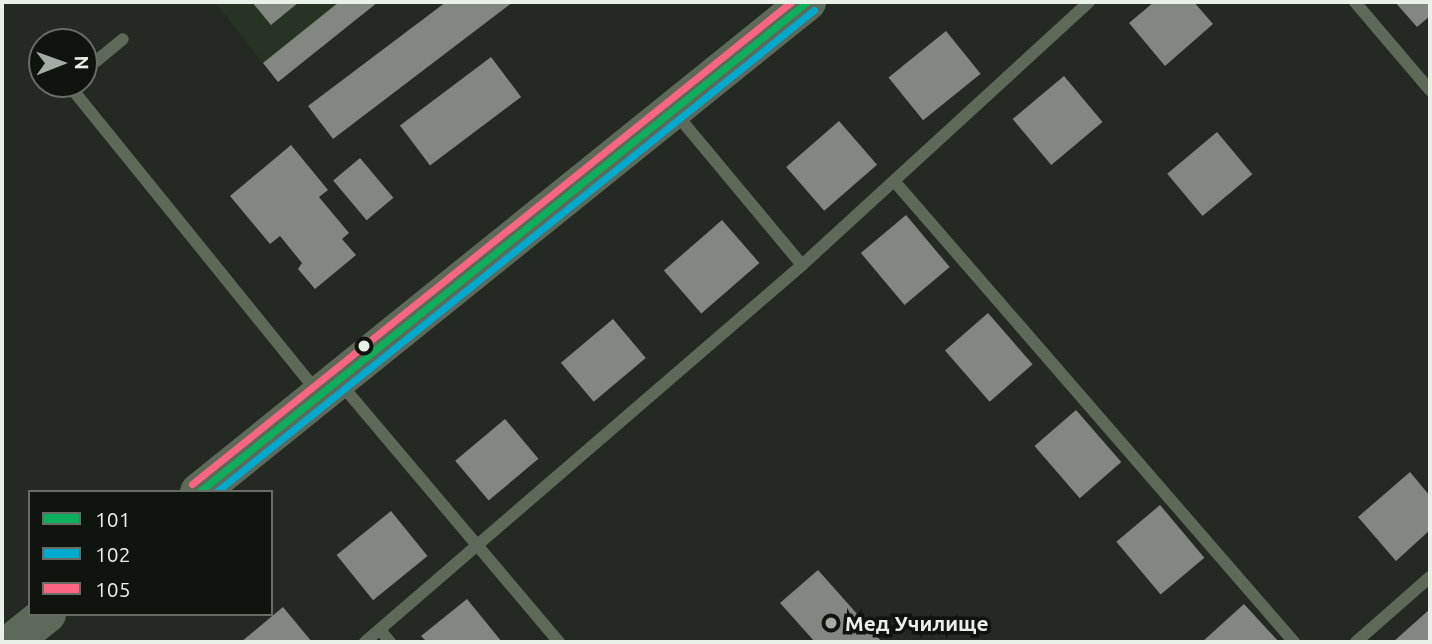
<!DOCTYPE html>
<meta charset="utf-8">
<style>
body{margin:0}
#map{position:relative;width:1432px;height:644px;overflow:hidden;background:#242a23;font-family:Ubuntu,sans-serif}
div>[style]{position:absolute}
.built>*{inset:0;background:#273423}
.building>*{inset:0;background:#828781;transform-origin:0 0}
.service>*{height:12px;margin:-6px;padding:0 6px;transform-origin:6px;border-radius:6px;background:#5e695a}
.primary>*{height:38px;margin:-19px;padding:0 19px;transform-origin:19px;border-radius:19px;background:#5d6a59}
.bus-1>*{height:7px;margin:-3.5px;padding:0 3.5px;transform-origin:3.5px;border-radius:3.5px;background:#0daf5c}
.bus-2>*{height:7px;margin:-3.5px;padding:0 3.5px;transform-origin:3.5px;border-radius:3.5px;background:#00a9ce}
.bus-3>*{height:7px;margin:-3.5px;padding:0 3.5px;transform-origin:3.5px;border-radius:3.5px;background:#fa6682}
.dots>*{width:19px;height:19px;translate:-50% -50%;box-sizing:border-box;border:4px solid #10140e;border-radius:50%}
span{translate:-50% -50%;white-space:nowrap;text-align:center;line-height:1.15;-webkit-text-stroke:7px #10140e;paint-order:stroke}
.poi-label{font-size:21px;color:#e9f0e7;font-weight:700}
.left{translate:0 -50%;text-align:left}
.frame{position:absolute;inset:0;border:4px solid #e9f0e7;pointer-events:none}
.legend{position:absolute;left:28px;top:490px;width:245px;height:126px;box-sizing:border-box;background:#10140e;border:2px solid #676c65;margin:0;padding:9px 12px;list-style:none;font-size:21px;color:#e9f0e7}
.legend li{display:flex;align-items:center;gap:14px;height:35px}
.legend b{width:35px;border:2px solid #676c65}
.north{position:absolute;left:28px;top:28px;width:70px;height:70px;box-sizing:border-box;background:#10140e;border:2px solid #676c65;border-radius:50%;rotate:89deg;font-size:19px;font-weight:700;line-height:28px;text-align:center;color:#e9f0e7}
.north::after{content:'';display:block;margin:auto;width:24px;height:32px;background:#a4aba2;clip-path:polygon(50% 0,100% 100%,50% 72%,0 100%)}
</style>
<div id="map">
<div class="built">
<i style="clip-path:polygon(215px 2px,378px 2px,278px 82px)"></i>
</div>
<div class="building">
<i style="clip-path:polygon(252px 2px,299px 2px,271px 25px)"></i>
<i style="clip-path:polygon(339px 2px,378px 2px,278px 82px,263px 63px)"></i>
<i style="clip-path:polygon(446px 2px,513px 2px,333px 139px,308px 106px)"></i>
<i style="clip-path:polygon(1154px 2px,1194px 2px,1213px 24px,1165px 66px,1129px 23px)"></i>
<i style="clip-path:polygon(1395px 2px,1430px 2px,1430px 16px,1417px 27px)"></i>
<i style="left:946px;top:31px;width:55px;height:74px;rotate:51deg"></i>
<i style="left:491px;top:57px;width:50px;height:114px;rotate:53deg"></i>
<i style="left:1064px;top:76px;width:60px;height:67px;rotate:50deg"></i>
<i style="left:839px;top:121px;width:58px;height:70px;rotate:49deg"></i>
<i style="left:1217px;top:132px;width:55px;height:65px;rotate:50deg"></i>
<i style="clip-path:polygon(291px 145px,328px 190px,319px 197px,349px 233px,342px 239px,356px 255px,315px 289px,298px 269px,302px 263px,280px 236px,270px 244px,230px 196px)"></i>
<i style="left:360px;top:158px;width:52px;height:35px;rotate:50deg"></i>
<i style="left:906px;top:215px;width:68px;height:59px;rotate:50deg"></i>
<i style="left:722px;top:220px;width:57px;height:77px;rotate:49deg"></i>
<i style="left:988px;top:313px;width:68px;height:57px;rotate:49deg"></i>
<i style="left:613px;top:319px;width:51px;height:68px;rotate:50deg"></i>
<i style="left:1076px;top:410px;width:69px;height:55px;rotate:49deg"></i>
<i style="left:505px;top:419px;width:52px;height:65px;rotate:50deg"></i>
<i style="clip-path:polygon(1410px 472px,1430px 496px,1430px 530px,1396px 561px,1358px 517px)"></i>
<i style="left:1160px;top:505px;width:69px;height:57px;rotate:50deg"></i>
<i style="left:391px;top:511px;width:58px;height:70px;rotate:51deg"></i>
<i style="clip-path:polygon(818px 570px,882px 642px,815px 642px,780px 603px)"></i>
<i style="clip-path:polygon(467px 599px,502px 642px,427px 642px,421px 636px)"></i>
<i style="clip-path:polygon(1244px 604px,1279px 642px,1202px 642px)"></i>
<i style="clip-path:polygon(283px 607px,312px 642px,241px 642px)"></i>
<i style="clip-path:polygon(1430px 609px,1430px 642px,1393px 642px)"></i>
</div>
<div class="service">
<i style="left:1355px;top:2px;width:116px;rotate:49.6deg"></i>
<i style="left:84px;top:71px;width:50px;rotate:-39.4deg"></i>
<i style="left:68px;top:84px;width:396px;rotate:51deg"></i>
<i style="left:895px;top:182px;width:609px;rotate:49.06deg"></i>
<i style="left:802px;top:265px;width:389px;rotate:-42.5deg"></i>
<i style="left:340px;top:383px;width:339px;rotate:49.8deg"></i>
<i style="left:380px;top:630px;width:16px;rotate:50deg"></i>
<i style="left:365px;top:642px;width:577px;rotate:-40.78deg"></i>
<i style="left:802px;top:265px;width:197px;rotate:-129.8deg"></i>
<i style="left:1356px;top:642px;width:98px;rotate:-41.3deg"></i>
</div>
<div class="primary">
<i style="left:199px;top:492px;width:781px;rotate:-38.87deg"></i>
<i style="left:12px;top:642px;width:45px;rotate:-38.7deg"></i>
</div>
<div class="bus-1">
<i style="left:199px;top:492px;width:781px;rotate:-38.87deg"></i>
</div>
<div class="bus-2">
<i style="left:216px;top:492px;width:768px;rotate:-38.87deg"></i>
</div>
<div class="bus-3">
<i style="left:192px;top:484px;width:769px;rotate:-38.82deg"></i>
</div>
<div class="dots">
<i style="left:364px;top:346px;background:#e9f0e7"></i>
<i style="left:831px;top:623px;background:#a4aba2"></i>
</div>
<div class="poi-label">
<span class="left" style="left:845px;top:623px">Мед Училище</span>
</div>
<div class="frame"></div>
<ul class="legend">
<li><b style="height:9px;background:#0daf5c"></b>101</li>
<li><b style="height:9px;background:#00a9ce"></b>102</li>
<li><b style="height:9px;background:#fa6682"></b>105</li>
</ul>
<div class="north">N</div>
</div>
